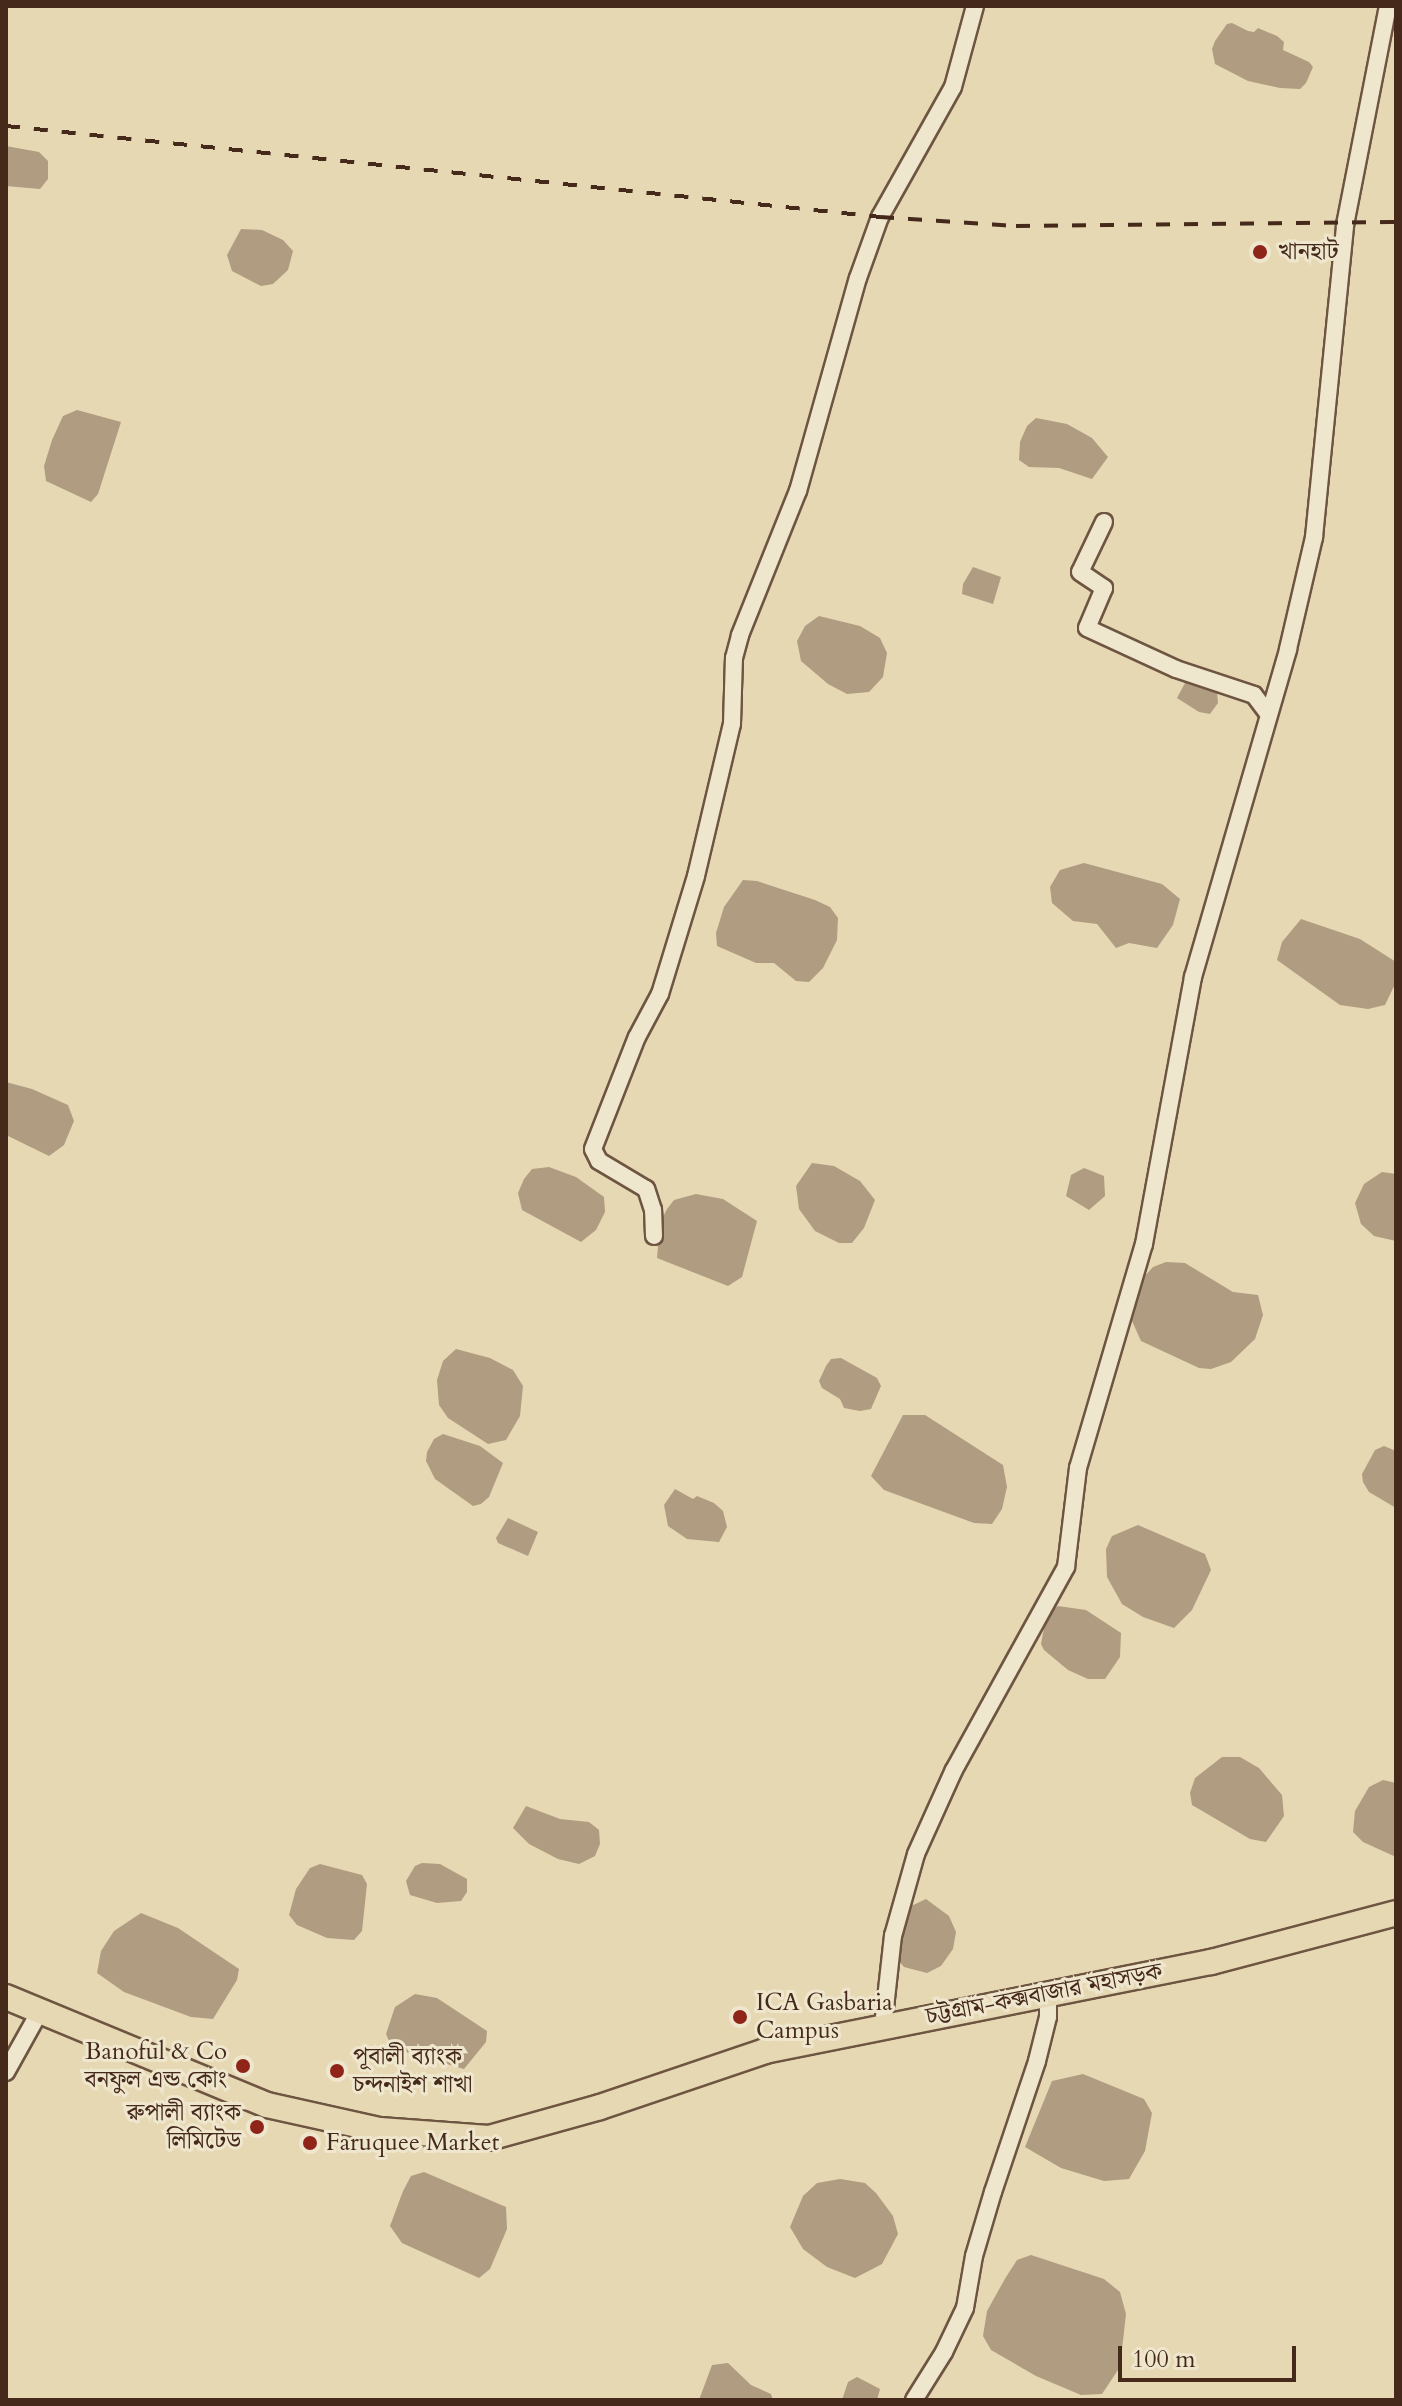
<!DOCTYPE html>
<meta charset="utf-8">
<style>
body{margin:0}
#map{position:relative;width:1402px;height:2406px;overflow:hidden;background:#e7d8b4;font-family:Cardo,"Noto Serif Bengali",serif}
div>[style]{position:absolute}
.water>*{inset:0;background:#b09c80}
.roads{filter:drop-shadow(2px 0 #6e5541) drop-shadow(-2px 0 #6e5541) drop-shadow(0 2px #6e5541) drop-shadow(0 -2px #6e5541)}
.minor>*{height:16px;margin:-8px;padding:0 8px;transform-origin:8px;border-radius:8px;background:#efe6ce}
.highway>*{height:24px;margin:-12px;padding:0 12px;transform-origin:12px;border-radius:12px;background:#e7d8b4}
.rail>*{height:4px;margin-top:-2px;transform-origin:0;background:repeating-linear-gradient(90deg,#45291b 0 14px,transparent 0 28px)}
.dots>*{width:22px;height:22px;translate:-50% -50%;box-sizing:border-box;border:4px solid #efe6ce;border-radius:50%}
span{translate:-50% -50%;white-space:nowrap;text-align:center;line-height:1.15;-webkit-text-stroke:6px #efe6ce;paint-order:stroke}
.poi-label{font-size:24px;color:#45291b}
.left{translate:0 -50%;text-align:left}
.right{translate:-100% -50%;text-align:right}
.street-label{font-size:24px;color:#45291b}
.frame{position:absolute;inset:0;border:8px solid #45291b;pointer-events:none}
.scale{position:absolute;left:1118px;top:2346px;width:178px;height:36px;box-sizing:border-box;border:4px solid #45291b;border-top:0;padding-left:10px;font-size:24px;line-height:28px;white-space:nowrap;color:#45291b;-webkit-text-stroke:6px #efe6ce;paint-order:stroke}
</style>
<div id="map">
<div class="water">
<i style="clip-path:polygon(1232px 23px,1248px 31px,1254px 32px,1258px 28px,1277px 36px,1284px 42px,1283px 50px,1309px 62px,1313px 67px,1306px 83px,1300px 89px,1280px 88px,1248px 81px,1215px 64px,1212px 49px,1215px 41px,1227px 24px)"></i>
<i style="clip-path:polygon(6px 146px,39px 152px,48px 161px,48px 179px,40px 189px,6px 186px)"></i>
<i style="clip-path:polygon(241px 229px,262px 230px,283px 240px,293px 251px,288px 270px,273px 284px,261px 286px,232px 271px,227px 255px)"></i>
<i style="clip-path:polygon(77px 410px,121px 422px,98px 494px,91px 502px,46px 481px,44px 466px,52px 440px,63px 416px)"></i>
<i style="clip-path:polygon(1036px 418px,1067px 424px,1092px 438px,1108px 457px,1092px 479px,1059px 468px,1029px 467px,1019px 460px,1020px 442px,1027px 426px)"></i>
<i style="clip-path:polygon(973px 567px,1001px 577px,993px 604px,962px 594px,963px 584px)"></i>
<i style="clip-path:polygon(819px 616px,860px 626px,880px 638px,887px 653px,883px 677px,869px 692px,847px 694px,828px 684px,801px 661px,797px 641px,805px 626px)"></i>
<i style="clip-path:polygon(1186px 681px,1217px 692px,1218px 703px,1210px 714px,1199px 712px,1177px 698px)"></i>
<i style="clip-path:polygon(1084px 863px,1162px 884px,1180px 899px,1173px 925px,1157px 948px,1129px 943px,1116px 948px,1097px 924px,1073px 921px,1052px 903px,1050px 887px,1060px 870px)"></i>
<i style="clip-path:polygon(743px 880px,757px 881px,815px 900px,830px 907px,838px 918px,837px 940px,823px 968px,809px 982px,796px 981px,774px 963px,756px 963px,717px 946px,716px 933px,724px 907px)"></i>
<i style="clip-path:polygon(1301px 919px,1360px 939px,1396px 962px,1396px 982px,1385px 1005px,1368px 1009px,1340px 1005px,1277px 960px,1282px 942px)"></i>
<i style="clip-path:polygon(6px 1082px,32px 1089px,68px 1105px,74px 1121px,64px 1145px,49px 1156px,6px 1135px)"></i>
<i style="clip-path:polygon(812px 1163px,834px 1166px,860px 1181px,875px 1200px,864px 1228px,852px 1243px,839px 1243px,815px 1231px,799px 1209px,796px 1186px)"></i>
<i style="clip-path:polygon(549px 1167px,576px 1177px,604px 1197px,605px 1212px,596px 1230px,581px 1242px,522px 1210px,518px 1193px,524px 1179px,532px 1169px)"></i>
<i style="clip-path:polygon(1084px 1168px,1104px 1176px,1105px 1196px,1089px 1210px,1066px 1196px,1071px 1175px)"></i>
<i style="clip-path:polygon(1382px 1172px,1396px 1174px,1396px 1241px,1374px 1236px,1361px 1224px,1355px 1203px,1364px 1184px)"></i>
<i style="clip-path:polygon(696px 1194px,723px 1199px,757px 1221px,742px 1277px,728px 1286px,657px 1258px,660px 1223px,667px 1209px,674px 1200px)"></i>
<i style="clip-path:polygon(1166px 1262px,1185px 1263px,1233px 1292px,1258px 1295px,1263px 1315px,1255px 1339px,1231px 1362px,1211px 1369px,1199px 1368px,1141px 1341px,1132px 1321px,1133px 1299px,1143px 1278px,1153px 1267px)"></i>
<i style="clip-path:polygon(456px 1349px,490px 1358px,513px 1370px,523px 1386px,520px 1416px,506px 1440px,488px 1444px,448px 1418px,439px 1405px,437px 1380px,443px 1361px)"></i>
<i style="clip-path:polygon(841px 1358px,877px 1378px,881px 1386px,871px 1409px,860px 1411px,844px 1408px,840px 1399px,822px 1388px,819px 1381px,826px 1366px,831px 1359px)"></i>
<i style="clip-path:polygon(903px 1415px,925px 1415px,1003px 1465px,1007px 1487px,1002px 1509px,992px 1524px,974px 1523px,884px 1490px,871px 1476px)"></i>
<i style="clip-path:polygon(443px 1434px,480px 1446px,503px 1463px,489px 1497px,481px 1504px,473px 1506px,435px 1479px,426px 1461px,427px 1452px,434px 1439px)"></i>
<i style="clip-path:polygon(1384px 1446px,1396px 1451px,1396px 1508px,1369px 1492px,1363px 1482px,1362px 1474px,1375px 1450px)"></i>
<i style="clip-path:polygon(675px 1489px,693px 1499px,697px 1496px,714px 1503px,723px 1511px,727px 1527px,719px 1542px,687px 1539px,668px 1526px,664px 1505px)"></i>
<i style="clip-path:polygon(508px 1518px,538px 1532px,528px 1556px,498px 1543px,496px 1538px)"></i>
<i style="clip-path:polygon(1138px 1525px,1205px 1554px,1211px 1570px,1192px 1610px,1174px 1628px,1143px 1617px,1122px 1604px,1107px 1577px,1106px 1549px,1112px 1536px)"></i>
<i style="clip-path:polygon(1058px 1606px,1086px 1610px,1121px 1633px,1120px 1657px,1105px 1679px,1088px 1679px,1068px 1670px,1044px 1650px,1041px 1644px,1045px 1623px,1050px 1611px)"></i>
<i style="clip-path:polygon(1222px 1757px,1240px 1757px,1259px 1768px,1282px 1795px,1284px 1816px,1266px 1842px,1250px 1839px,1192px 1805px,1190px 1793px,1195px 1778px)"></i>
<i style="clip-path:polygon(1383px 1780px,1396px 1783px,1396px 1857px,1363px 1842px,1353px 1832px,1355px 1811px,1369px 1787px)"></i>
<i style="clip-path:polygon(526px 1806px,560px 1819px,589px 1822px,599px 1830px,600px 1844px,595px 1856px,579px 1864px,558px 1859px,529px 1844px,513px 1828px)"></i>
<i style="clip-path:polygon(422px 1863px,440px 1864px,467px 1879px,467px 1892px,461px 1901px,437px 1903px,410px 1895px,406px 1881px,415px 1866px)"></i>
<i style="clip-path:polygon(320px 1864px,362px 1875px,367px 1884px,362px 1931px,354px 1940px,327px 1938px,297px 1925px,289px 1915px,296px 1889px,310px 1868px)"></i>
<i style="clip-path:polygon(926px 1899px,949px 1916px,956px 1932px,953px 1949px,941px 1966px,927px 1973px,904px 1967px,897px 1959px,907px 1908px)"></i>
<i style="clip-path:polygon(141px 1913px,178px 1928px,239px 1969px,237px 1980px,213px 2019px,191px 2017px,124px 1992px,97px 1973px,101px 1951px,114px 1931px)"></i>
<i style="clip-path:polygon(415px 1994px,437px 1998px,487px 2031px,486px 2042px,464px 2069px,392px 2048px,386px 2034px,395px 2007px)"></i>
<i style="clip-path:polygon(1083px 2074px,1144px 2099px,1152px 2113px,1145px 2151px,1129px 2179px,1104px 2181px,1061px 2168px,1025px 2147px,1052px 2081px)"></i>
<i style="clip-path:polygon(424px 2172px,506px 2207px,507px 2229px,490px 2269px,479px 2278px,402px 2243px,390px 2226px,403px 2191px,411px 2176px)"></i>
<i style="clip-path:polygon(840px 2179px,865px 2183px,876px 2193px,893px 2216px,898px 2234px,882px 2264px,855px 2278px,827px 2267px,803px 2249px,790px 2227px,803px 2196px,817px 2183px)"></i>
<i style="clip-path:polygon(1031px 2255px,1104px 2279px,1120px 2292px,1126px 2314px,1120px 2367px,1102px 2394px,1081px 2395px,1036px 2376px,991px 2350px,983px 2336px,987px 2311px,1006px 2277px,1017px 2260px)"></i>
<i style="clip-path:polygon(728px 2363px,751px 2385px,771px 2394px,773px 2400px,699px 2400px,712px 2365px)"></i>
<i style="clip-path:polygon(857px 2377px,880px 2389px,877px 2400px,842px 2400px,848px 2382px)"></i>
</div>
<div class="roads">
<div class="minor">
<i style="left:1104px;top:522px;width:55px;rotate:115.6deg"></i>
<i style="left:1080px;top:572px;width:29px;rotate:34deg"></i>
<i style="left:1104px;top:588px;width:43px;rotate:113deg"></i>
<i style="left:1087px;top:628px;width:98px;rotate:24.7deg"></i>
<i style="left:1176px;top:669px;width:82px;rotate:18.4deg"></i>
<i style="left:1254px;top:695px;width:21px;rotate:53deg"></i>
<i style="left:654px;top:1236px;width:26px;rotate:-92deg"></i>
<i style="left:653px;top:1210px;width:22px;rotate:-108deg"></i>
<i style="left:646px;top:1189px;width:55px;rotate:-149.2deg"></i>
<i style="left:599px;top:1161px;width:13px;rotate:-117deg"></i>
<i style="left:593px;top:1149px;width:120px;rotate:-68.6deg"></i>
<i style="left:637px;top:1037px;width:49px;rotate:-61.9deg"></i>
<i style="left:660px;top:994px;width:123px;rotate:-73deg"></i>
<i style="left:696px;top:876px;width:156px;rotate:-76.7deg"></i>
<i style="left:732px;top:724px;width:66px;rotate:-88.3deg"></i>
<i style="left:734px;top:658px;width:24px;rotate:-75deg"></i>
<i style="left:740px;top:635px;width:155px;rotate:-68.1deg"></i>
<i style="left:798px;top:491px;width:221px;rotate:-74.3deg"></i>
<i style="left:858px;top:278px;width:65px;rotate:-70.2deg"></i>
<i style="left:880px;top:217px;width:149px;rotate:-60.7deg"></i>
<i style="left:953px;top:87px;width:84px;rotate:-74.8deg"></i>
<i style="left:883px;top:2026px;width:91px;rotate:-83.7deg"></i>
<i style="left:893px;top:1936px;width:85px;rotate:-74.3deg"></i>
<i style="left:916px;top:1854px;width:92px;rotate:-65.7deg"></i>
<i style="left:954px;top:1770px;width:232px;rotate:-61.1deg"></i>
<i style="left:1066px;top:1567px;width:100px;rotate:-83.1deg"></i>
<i style="left:1078px;top:1468px;width:234px;rotate:-73.6deg"></i>
<i style="left:1144px;top:1244px;width:271px;rotate:-79.6deg"></i>
<i style="left:1193px;top:977px;width:341px;rotate:-73.8deg"></i>
<i style="left:1288px;top:649px;width:115px;rotate:-76.9deg"></i>
<i style="left:1314px;top:537px;width:314px;rotate:-84.3deg"></i>
<i style="left:1345px;top:225px;width:223px;rotate:-78.9deg"></i>
<i style="left:6px;top:2072px;width:70px;rotate:-60.9deg"></i>
<i style="left:914px;top:2400px;width:57px;rotate:-58deg"></i>
<i style="left:944px;top:2352px;width:49px;rotate:-64.5deg"></i>
<i style="left:965px;top:2308px;width:53px;rotate:-80.2deg"></i>
<i style="left:974px;top:2256px;width:67px;rotate:-73.5deg"></i>
<i style="left:993px;top:2192px;width:138px;rotate:-71.4deg"></i>
<i style="left:1037px;top:2061px;width:45px;rotate:-76deg"></i>
<i style="left:1048px;top:2017px;width:23px;rotate:-90deg"></i>
</div>
<div class="highway">
<i style="left:6px;top:1997px;width:282px;rotate:22.5deg"></i>
<i style="left:267px;top:2105px;width:116px;rotate:12.5deg"></i>
<i style="left:380px;top:2130px;width:109px;rotate:4.2deg"></i>
<i style="left:489px;top:2138px;width:115px;rotate:-15.6deg"></i>
<i style="left:600px;top:2107px;width:174px;rotate:-18.7deg"></i>
<i style="left:765px;top:2051px;width:455px;rotate:-11.3deg"></i>
<i style="left:1211px;top:1962px;width:191px;rotate:-14.8deg"></i>
</div>
</div>
<div class="rail">
<i style="left:6px;top:126px;width:879px;rotate:5.94deg"></i>
<i style="left:880px;top:217px;width:136px;rotate:3.8deg"></i>
<i style="left:1016px;top:226px;width:380px;rotate:-0.6deg"></i>
</div>
<div class="dots">
<i style="left:1260px;top:252px;background:#8f2418"></i>
<i style="left:740px;top:2017px;background:#8f2418"></i>
<i style="left:243px;top:2066px;background:#8f2418"></i>
<i style="left:337px;top:2071px;background:#8f2418"></i>
<i style="left:257px;top:2127px;background:#8f2418"></i>
<i style="left:310px;top:2143px;background:#8f2418"></i>
</div>
<div class="poi-label">
<span class="left" style="left:1278px;top:252px">খানহাট</span>
<span class="left" style="left:756px;top:2017px">ICA Gasbaria<br>Campus</span>
<span class="right" style="left:227px;top:2066px">Banoful &amp; Co<br>বনফুল এন্ড কোং</span>
<span class="left" style="left:353px;top:2071px">পূবালী ব্যাংক<br>চন্দনাইশ শাখা</span>
<span class="right" style="left:241px;top:2127px">রুপালী ব্যাংক<br>লিমিটেড</span>
<span class="left" style="left:326px;top:2143px">Faruquee Market</span>
</div>
<div class="street-label">
<span style="left:1044px;top:1994px;rotate:-11deg">চট্টগ্রাম-কক্সবাজার মহাসড়ক</span>
</div>
<div class="frame"></div>
<div class="scale">100 m</div>
</div>
